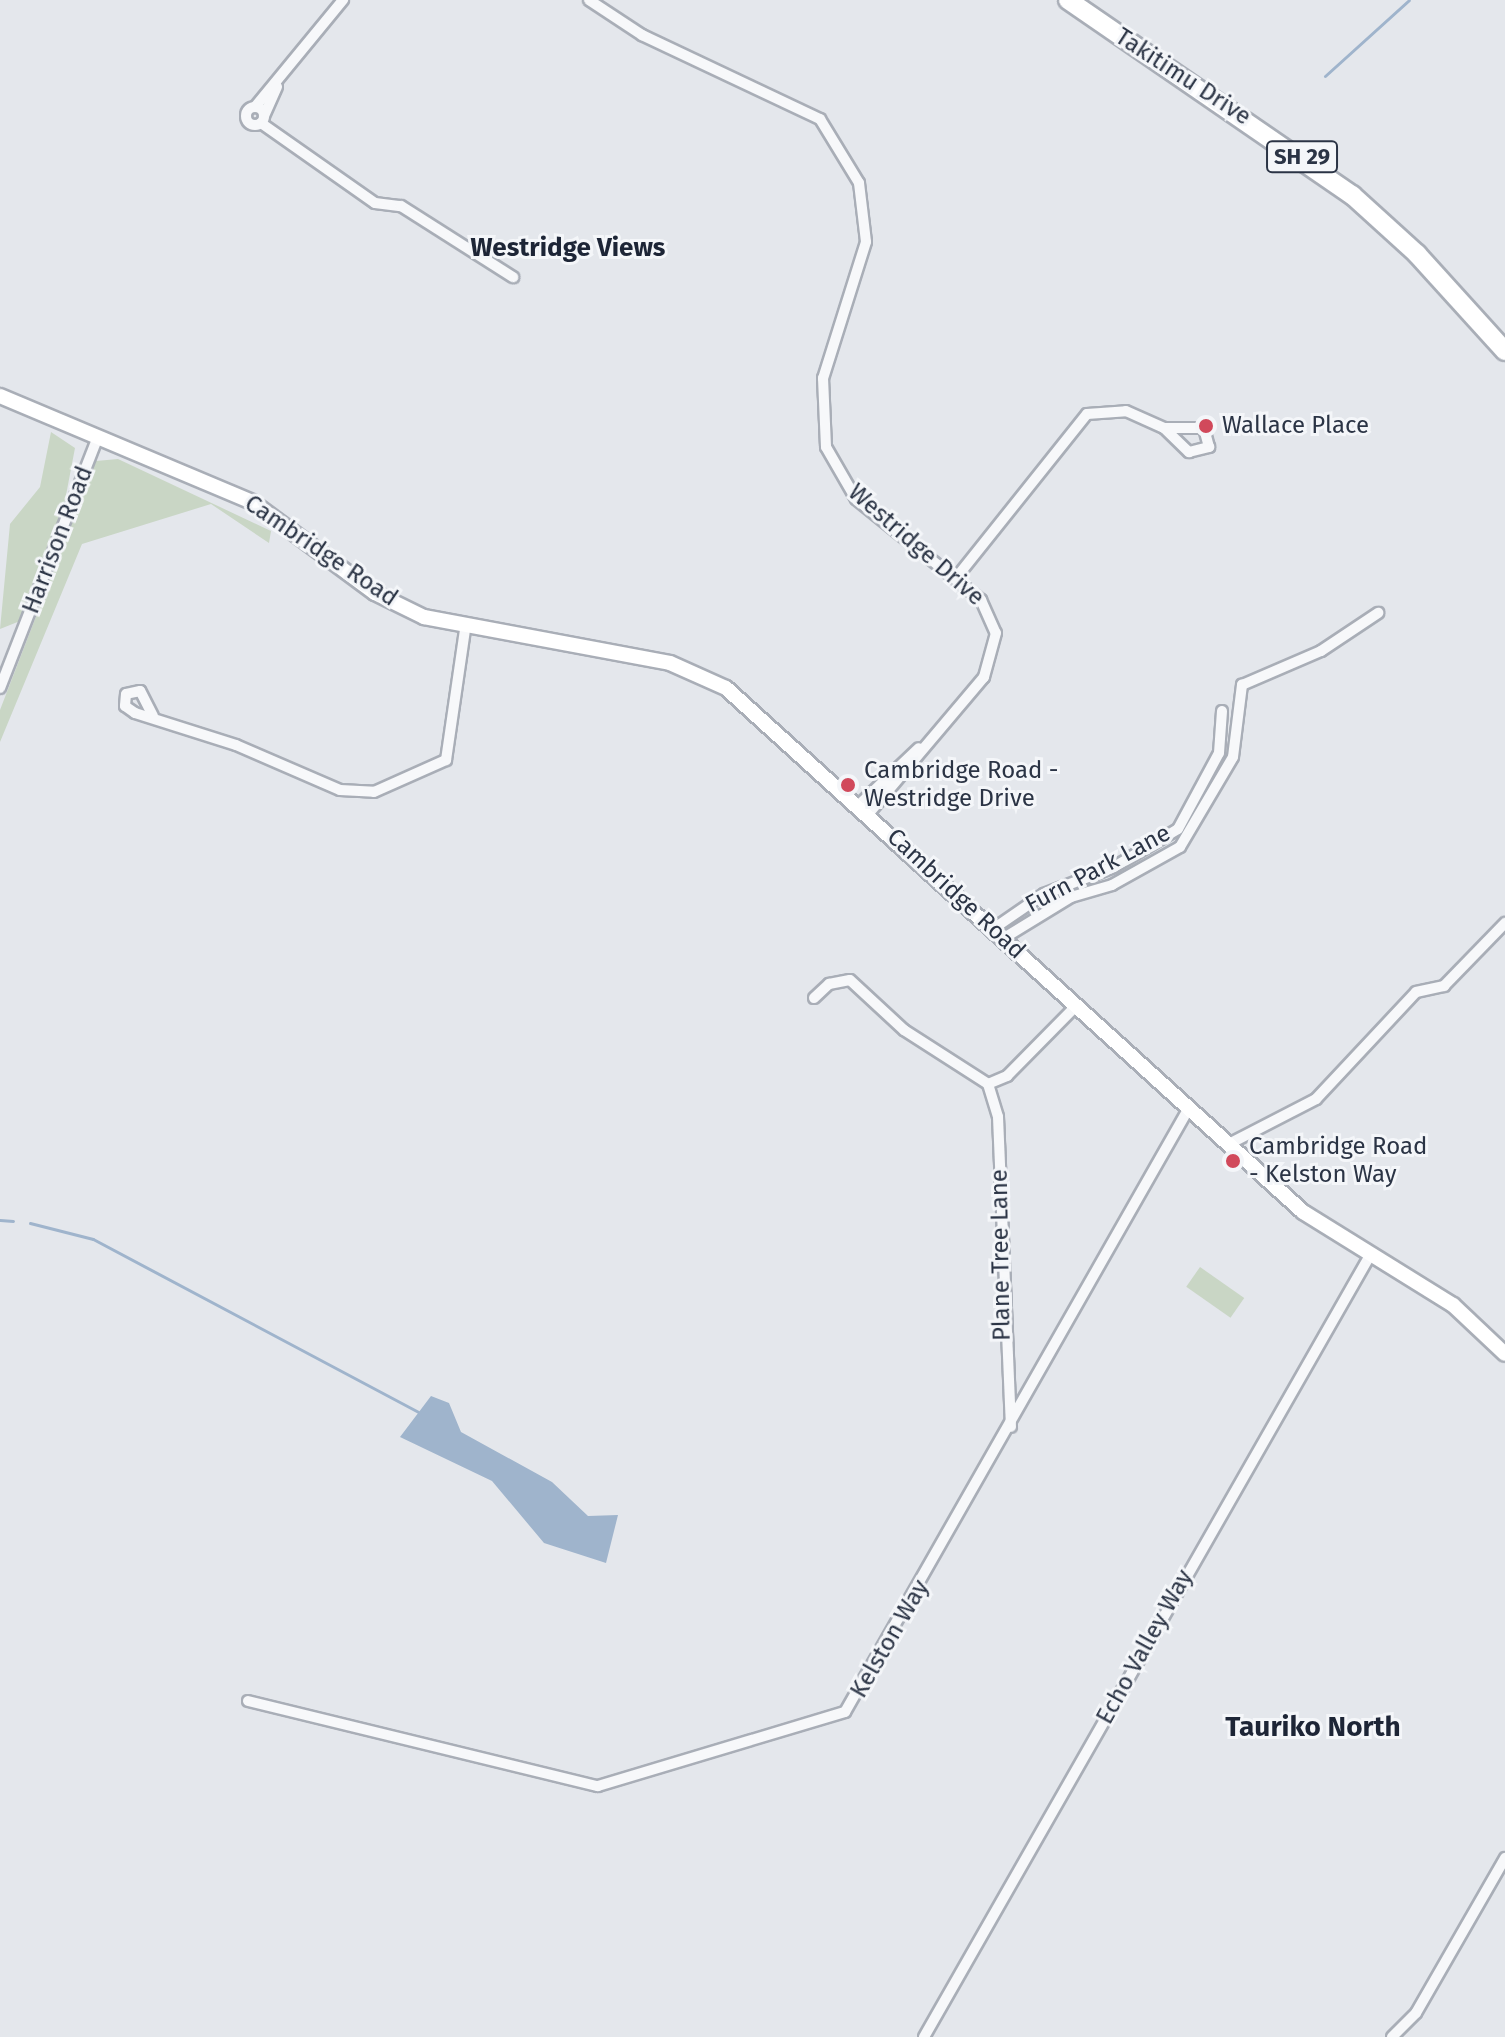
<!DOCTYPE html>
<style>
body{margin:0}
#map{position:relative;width:1505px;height:2037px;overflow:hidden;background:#e4e7ec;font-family:"Fira Sans",sans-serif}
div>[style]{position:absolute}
.green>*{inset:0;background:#c9d6c5;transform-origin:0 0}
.water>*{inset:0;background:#9fb4cc}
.stream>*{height:3px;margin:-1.5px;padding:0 1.5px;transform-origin:1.5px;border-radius:1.5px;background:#9fb4cc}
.roads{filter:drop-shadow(2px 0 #a9aeb7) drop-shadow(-2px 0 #a9aeb7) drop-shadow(0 2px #a9aeb7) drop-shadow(0 -2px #a9aeb7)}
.street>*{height:10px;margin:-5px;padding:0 5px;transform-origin:5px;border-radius:5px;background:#f7f8fa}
.street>.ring{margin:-5px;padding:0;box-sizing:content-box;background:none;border:10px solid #f7f8fa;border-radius:50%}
.secondary>*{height:14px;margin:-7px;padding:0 7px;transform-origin:7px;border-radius:7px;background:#fff}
.highway>*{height:18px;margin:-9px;padding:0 9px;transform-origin:9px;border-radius:9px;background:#fff}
.dots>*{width:22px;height:22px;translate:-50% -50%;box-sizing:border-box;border:4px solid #f4f6f9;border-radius:50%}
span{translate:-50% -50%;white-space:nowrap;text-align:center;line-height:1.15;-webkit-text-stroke:6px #f4f6f9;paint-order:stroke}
.shield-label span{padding:2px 6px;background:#f4f6f9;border:2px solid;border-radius:6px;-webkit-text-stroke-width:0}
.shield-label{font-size:22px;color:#2b3445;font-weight:700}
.street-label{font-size:24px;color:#2b3445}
.poi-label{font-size:24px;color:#2b3445}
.left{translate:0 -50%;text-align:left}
.neighbourhood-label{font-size:26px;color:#1d2536;font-weight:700}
.quarter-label{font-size:28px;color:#1d2536;font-weight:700}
</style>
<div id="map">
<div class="green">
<i style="clip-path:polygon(51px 432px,75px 448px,63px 511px,20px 621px,0 629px,10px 524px,40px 487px)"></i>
<i style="clip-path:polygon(118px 459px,271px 531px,269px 543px,211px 504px,82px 544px,0 742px,0 710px,96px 461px)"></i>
<i style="left:1200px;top:1267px;width:54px;height:24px;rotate:35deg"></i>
</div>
<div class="water">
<i style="clip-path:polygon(431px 1396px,449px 1403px,461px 1432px,552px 1482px,588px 1516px,618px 1515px,606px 1563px,544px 1543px,492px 1481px,400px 1437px)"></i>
</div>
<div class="stream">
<i style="left:1325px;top:76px;width:113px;rotate:-42.1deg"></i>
<i style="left:0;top:1220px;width:13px;rotate:4deg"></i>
<i style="left:30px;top:1223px;width:65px;rotate:14.3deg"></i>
<i style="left:93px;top:1239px;width:368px;rotate:28deg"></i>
</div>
<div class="roads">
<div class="street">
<i style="left:589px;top:0;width:64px;rotate:33.4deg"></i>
<i style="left:642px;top:35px;width:197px;rotate:25.3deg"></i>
<i style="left:820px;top:119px;width:75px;rotate:58.6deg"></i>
<i style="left:859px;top:183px;width:59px;rotate:83.2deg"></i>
<i style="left:866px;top:242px;width:143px;rotate:107.5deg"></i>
<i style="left:823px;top:378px;width:69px;rotate:87.5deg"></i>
<i style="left:826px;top:447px;width:60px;rotate:60deg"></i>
<i style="left:856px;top:499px;width:161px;rotate:38.9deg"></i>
<i style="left:981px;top:600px;width:36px;rotate:66deg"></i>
<i style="left:996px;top:633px;width:46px;rotate:105.3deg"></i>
<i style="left:984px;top:677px;width:178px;rotate:130.2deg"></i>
<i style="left:255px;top:107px;width:139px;rotate:-50.6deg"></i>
<i class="ring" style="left:246px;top:107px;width:8px;height:8px"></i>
<i style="left:264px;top:116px;width:32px;rotate:-66deg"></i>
<i style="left:261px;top:123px;width:139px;rotate:35.1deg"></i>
<i style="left:375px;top:203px;width:26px;rotate:7deg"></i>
<i style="left:401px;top:206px;width:133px;rotate:32.4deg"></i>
<i style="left:956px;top:578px;width:210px;rotate:-51.4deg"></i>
<i style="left:1087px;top:414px;width:39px;rotate:-4deg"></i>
<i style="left:1126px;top:411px;width:42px;rotate:24.1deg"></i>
<i style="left:1164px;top:428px;width:35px;rotate:44deg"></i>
<i style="left:1189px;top:452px;width:21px;rotate:-14deg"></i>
<i style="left:1209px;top:447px;width:20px;rotate:-105deg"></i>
<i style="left:1204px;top:428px;width:40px;rotate:180deg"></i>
<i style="left:0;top:688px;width:270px;rotate:-68.7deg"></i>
<i style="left:153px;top:716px;width:28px;rotate:-117deg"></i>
<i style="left:140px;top:691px;width:14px;rotate:168deg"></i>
<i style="left:126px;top:694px;width:12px;rotate:95deg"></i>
<i style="left:125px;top:706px;width:12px;rotate:35deg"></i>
<i style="left:135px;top:713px;width:106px;rotate:17.6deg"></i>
<i style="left:236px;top:745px;width:113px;rotate:23.4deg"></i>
<i style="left:340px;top:790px;width:34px;rotate:3deg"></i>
<i style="left:374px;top:792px;width:79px;rotate:-24deg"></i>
<i style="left:446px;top:760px;width:132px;rotate:-81.7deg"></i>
<i style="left:860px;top:804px;width:81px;rotate:-43.5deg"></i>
<i style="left:993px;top:929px;width:62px;rotate:-34.5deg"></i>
<i style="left:1044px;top:894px;width:75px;rotate:-21.1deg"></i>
<i style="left:1114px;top:867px;width:74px;rotate:-30.7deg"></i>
<i style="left:1178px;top:829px;width:86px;rotate:-61.7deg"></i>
<i style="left:1219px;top:753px;width:42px;rotate:-85.9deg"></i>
<i style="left:1004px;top:938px;width:79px;rotate:-31.5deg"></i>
<i style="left:1071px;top:897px;width:43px;rotate:-16.3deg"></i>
<i style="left:1112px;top:885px;width:78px;rotate:-29.2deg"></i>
<i style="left:1180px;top:847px;width:104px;rotate:-59.5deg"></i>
<i style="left:1233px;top:757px;width:73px;rotate:-82.9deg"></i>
<i style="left:1242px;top:685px;width:86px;rotate:-23.3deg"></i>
<i style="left:1321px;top:651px;width:69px;rotate:-33.7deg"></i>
<i style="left:814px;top:998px;width:21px;rotate:-43deg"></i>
<i style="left:829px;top:984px;width:21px;rotate:-11deg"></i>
<i style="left:850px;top:980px;width:74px;rotate:42.8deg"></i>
<i style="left:904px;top:1030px;width:100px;rotate:32.7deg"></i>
<i style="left:988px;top:1084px;width:21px;rotate:-23deg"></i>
<i style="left:1007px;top:1076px;width:100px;rotate:-45.4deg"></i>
<i style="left:988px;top:1084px;width:34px;rotate:73deg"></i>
<i style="left:998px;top:1117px;width:310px;rotate:87.6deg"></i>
<i style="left:1229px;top:1144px;width:98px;rotate:-27.3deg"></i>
<i style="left:1316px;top:1099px;width:146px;rotate:-46.9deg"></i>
<i style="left:1416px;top:992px;width:29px;rotate:-12deg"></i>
<i style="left:1444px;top:986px;width:88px;rotate:-45.9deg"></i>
<i style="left:248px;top:1701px;width:360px;rotate:13.7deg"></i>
<i style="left:598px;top:1786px;width:258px;rotate:-16.7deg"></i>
<i style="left:845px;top:1712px;width:695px;rotate:-60.34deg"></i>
<i style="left:924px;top:2037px;width:896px;rotate:-60.29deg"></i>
<i style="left:1392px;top:2037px;width:34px;rotate:-45deg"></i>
<i style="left:1416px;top:2013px;width:179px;rotate:-60.1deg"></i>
</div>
<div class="secondary">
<i style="left:0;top:396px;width:273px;rotate:22.8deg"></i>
<i style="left:252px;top:502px;width:153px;rotate:36.5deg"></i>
<i style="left:375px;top:593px;width:55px;rotate:26.1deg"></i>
<i style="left:424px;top:617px;width:250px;rotate:10.6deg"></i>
<i style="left:670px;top:663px;width:61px;rotate:24.1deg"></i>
<i style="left:726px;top:688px;width:779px;rotate:42.24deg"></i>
<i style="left:1303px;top:1212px;width:176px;rotate:31.8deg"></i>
<i style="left:1453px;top:1305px;width:71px;rotate:43.3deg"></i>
</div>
<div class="highway">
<i style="left:1068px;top:0;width:345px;rotate:34.5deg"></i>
<i style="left:1352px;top:195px;width:88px;rotate:42.2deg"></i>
<i style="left:1417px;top:254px;width:131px;rotate:47.8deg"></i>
</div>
</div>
<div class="dots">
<i style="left:1206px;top:426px;background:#d1495b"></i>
<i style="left:848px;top:785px;background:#d1495b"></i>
<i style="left:1233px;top:1161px;background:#d1495b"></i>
</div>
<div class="shield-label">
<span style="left:1302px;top:157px">SH 29</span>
</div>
<div class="street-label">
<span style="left:1183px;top:77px;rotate:33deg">Takitimu Drive</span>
<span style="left:58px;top:540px;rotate:-69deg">Harrison Road</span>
<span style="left:916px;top:545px;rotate:41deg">Westridge Drive</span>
<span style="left:321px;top:551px;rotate:34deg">Cambridge Road</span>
<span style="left:1098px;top:869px;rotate:-28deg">Furn Park Lane</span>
<span style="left:956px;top:894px;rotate:43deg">Cambridge Road</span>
<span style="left:1001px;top:1255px;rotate:-91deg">Plane Tree Lane</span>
<span style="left:890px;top:1639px;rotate:-60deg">Kelston Way</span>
<span style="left:1145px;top:1647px;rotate:-61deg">Echo Valley Way</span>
</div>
<div class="poi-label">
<span class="left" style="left:1222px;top:426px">Wallace Place</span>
<span class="left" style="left:864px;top:785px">Cambridge Road -<br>Westridge Drive</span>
<span class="left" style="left:1249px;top:1161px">Cambridge Road<br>- Kelston Way</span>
</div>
<div class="neighbourhood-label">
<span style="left:568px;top:248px">Westridge Views</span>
</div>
<div class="quarter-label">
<span style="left:1313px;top:1727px">Tauriko North</span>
</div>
</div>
